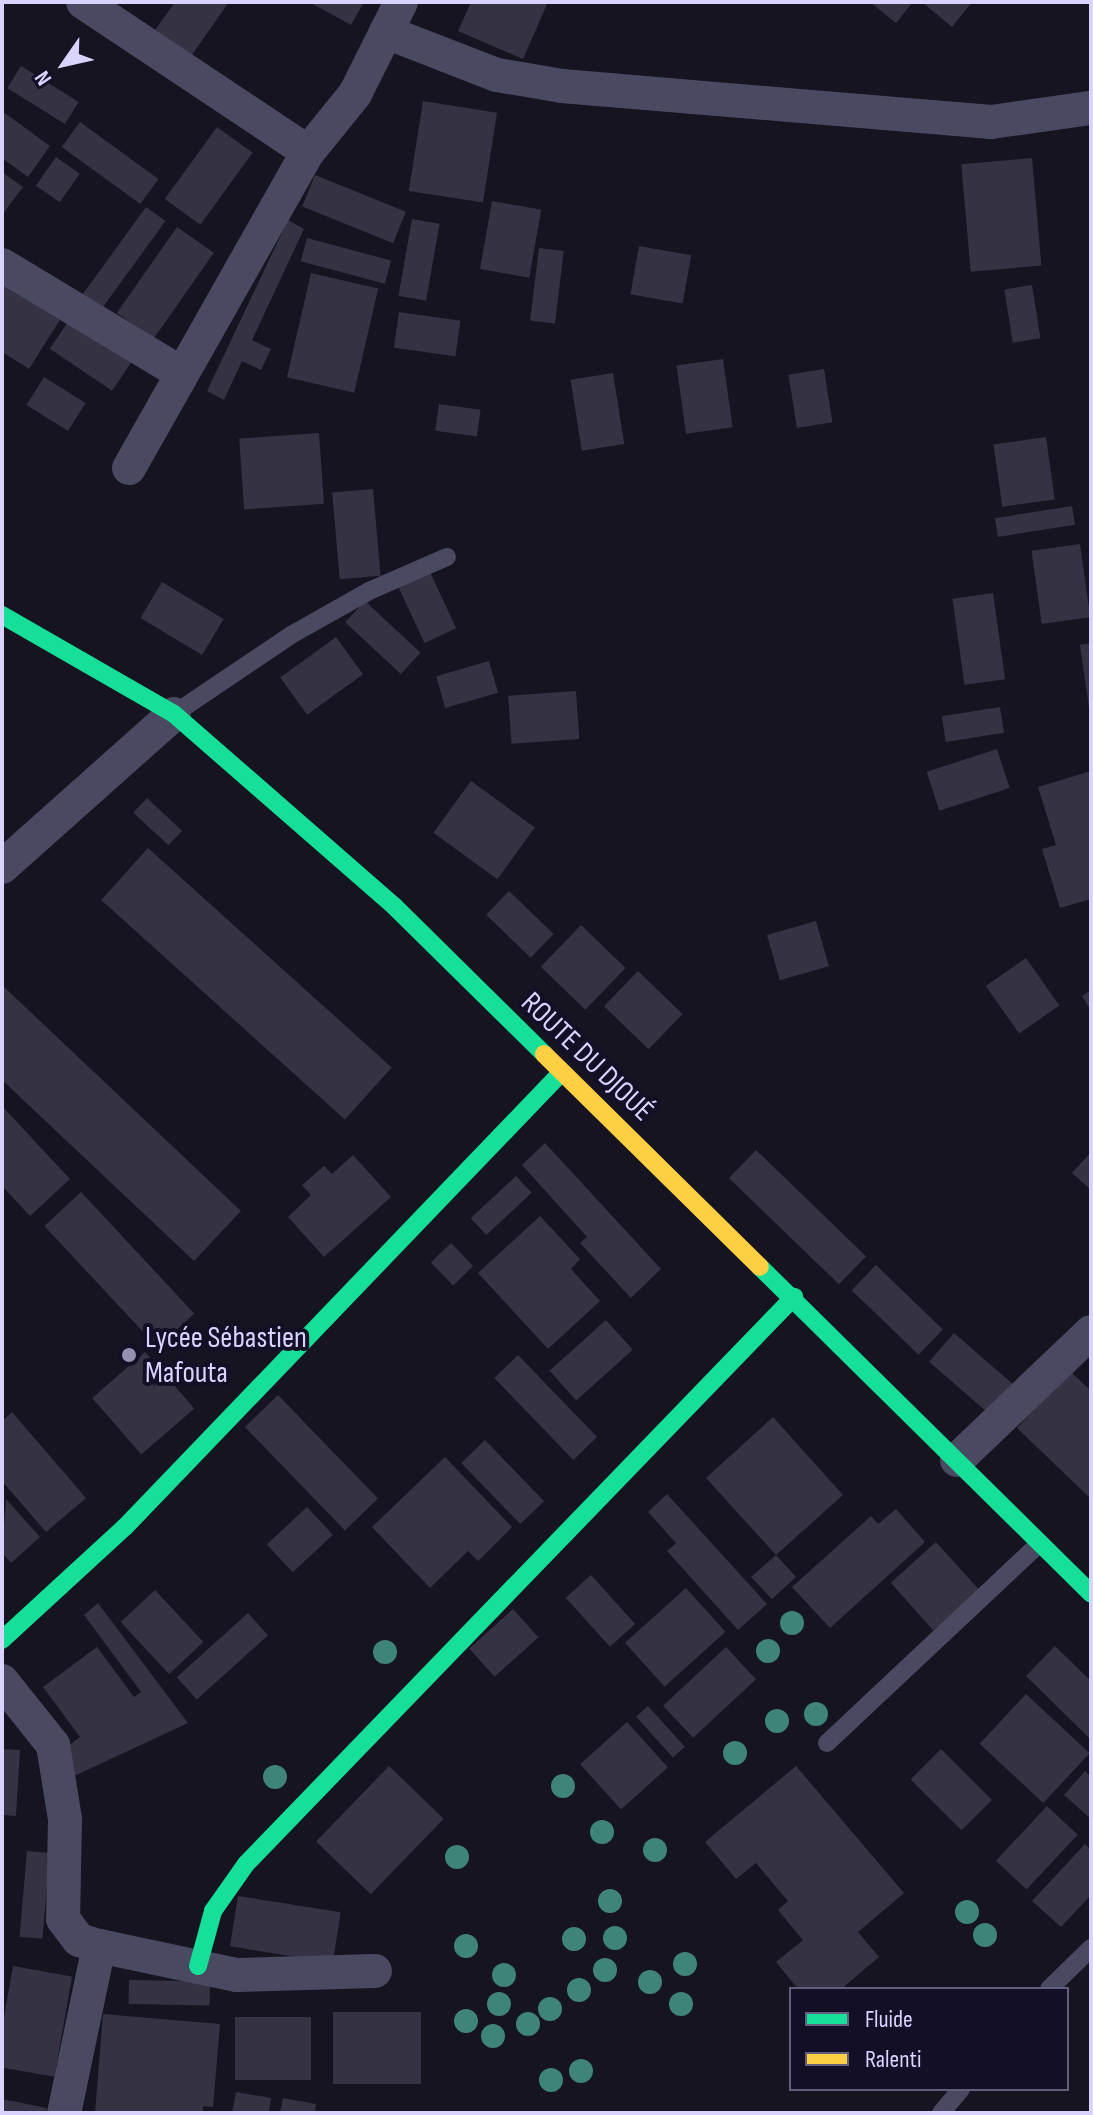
<!DOCTYPE html>
<meta charset="utf-8">
<style>
body{margin:0}
#map{position:relative;width:1093px;height:2115px;overflow:hidden;background:#161421;font-family:"Sofia Sans Condensed",sans-serif}
div>[style]{position:absolute}
.building>*{inset:0;background:#343243;transform-origin:0 0}
.lane>*{height:18px;margin:-9px;padding:0 9px;transform-origin:9px;border-radius:9px;background:#4a4962}
.street>*{height:34px;margin:-17px;padding:0 17px;transform-origin:17px;border-radius:17px;background:#4a4962}
.fast>*{height:18px;margin:-9px;padding:0 9px;transform-origin:9px;border-radius:9px;background:#16e098}
.slow>*{height:18px;margin:-9px;padding:0 9px;transform-origin:9px;border-radius:9px;background:#ffcf43}
.trees>*{width:24px;height:24px;margin:-12px;border-radius:50%;background:#3e8478}
.dots>*{width:22px;height:22px;translate:-50% -50%;box-sizing:border-box;border:4px solid #130f26;border-radius:50%}
span{translate:-50% -50%;white-space:nowrap;text-align:center;line-height:1.15;-webkit-text-stroke:8px #130f26;paint-order:stroke}
.street-label{font-size:30px;color:#d9d4ff}
.poi-label{font-size:30px;color:#d9d4ff}
.left{translate:0 -50%;text-align:left}
.frame{position:absolute;inset:0;border:4px solid #d9d4ff;pointer-events:none}
.legend{position:absolute;left:789px;top:1987px;width:280px;height:104px;box-sizing:border-box;background:#130f26;border:2px solid #625e7d;margin:0;padding:10px 14px;list-style:none;font-size:24px;color:#d9d4ff}
.legend li{display:flex;align-items:center;gap:16px;height:40px}
.legend b{width:40px;border:2px solid #625e7d}
.north{position:absolute;left:24px;top:24px;width:80px;height:80px;-webkit-text-stroke:6px #130f26;paint-order:stroke;rotate:236deg;font-size:22px;font-weight:700;line-height:32px;text-align:center;color:#d9d4ff}
.north::after{content:'';display:block;margin:auto;width:28px;height:36px;background:#d9d4ff;clip-path:polygon(50% 0,100% 100%,50% 72%,0 100%)}
</style>
<div id="map">
<div class="building">
<i style="clip-path:polygon(175px 2px,229px 2px,189px 59px,153px 33px)"></i>
<i style="clip-path:polygon(309px 2px,364px 2px,351px 25px)"></i>
<i style="clip-path:polygon(471px 2px,548px 2px,523px 59px,458px 31px)"></i>
<i style="clip-path:polygon(870px 2px,913px 2px,896px 23px)"></i>
<i style="clip-path:polygon(922px 2px,972px 2px,952px 27px)"></i>
<i style="left:21px;top:66px;width:68px;height:26px;rotate:32deg"></i>
<i style="left:423px;top:101px;width:75px;height:91px;rotate:9deg"></i>
<i style="clip-path:polygon(2px 111px,50px 146px,28px 177px,2px 158px)"></i>
<i style="left:80px;top:122px;width:97px;height:31px;rotate:36deg"></i>
<i style="left:217px;top:127px;width:44px;height:89px;rotate:36deg"></i>
<i style="left:56px;top:157px;width:29px;height:35px;rotate:35deg"></i>
<i style="left:1032px;top:158px;width:108px;height:71px;rotate:85deg"></i>
<i style="clip-path:polygon(2px 172px,23px 187px,2px 215px)"></i>
<i style="left:315px;top:175px;width:98px;height:34px;rotate:22deg"></i>
<i style="left:492px;top:201px;width:50px;height:69px;rotate:10deg"></i>
<i style="left:146px;top:207px;width:24px;height:109px;rotate:36deg"></i>
<i style="left:412px;top:219px;width:28px;height:78px;rotate:10deg"></i>
<i style="clip-path:polygon(288px 220px,304px 229px,252px 340px,271px 349px,261px 370px,242px 361px,224px 400px,207px 391px)"></i>
<i style="left:177px;top:227px;width:45px;height:105px;rotate:35deg"></i>
<i style="left:307px;top:238px;width:87px;height:24px;rotate:15deg"></i>
<i style="left:639px;top:246px;width:53px;height:49px;rotate:10deg"></i>
<i style="left:539px;top:248px;width:25px;height:73px;rotate:7deg"></i>
<i style="left:311px;top:273px;width:69px;height:107px;rotate:13deg"></i>
<i style="clip-path:polygon(2px 276px,63px 315px,29px 369px,2px 352px)"></i>
<i style="left:1032px;top:285px;width:54px;height:28px;rotate:81deg"></i>
<i style="left:399px;top:312px;width:62px;height:36px;rotate:8deg"></i>
<i style="left:70px;top:319px;width:75px;height:36px;rotate:34deg"></i>
<i style="left:723px;top:359px;width:69px;height:47px;rotate:82deg"></i>
<i style="left:824px;top:369px;width:54px;height:36px;rotate:81deg"></i>
<i style="left:613px;top:373px;width:72px;height:43px;rotate:81deg"></i>
<i style="left:44px;top:377px;width:49px;height:33px;rotate:32deg"></i>
<i style="left:439px;top:404px;width:42px;height:27px;rotate:8deg"></i>
<i style="left:319px;top:433px;width:71px;height:80px;rotate:86deg"></i>
<i style="left:1046px;top:437px;width:63px;height:53px;rotate:82deg"></i>
<i style="left:373px;top:489px;width:87px;height:41px;rotate:85deg"></i>
<i style="left:1072px;top:506px;width:19px;height:78px;rotate:81deg"></i>
<i style="left:1080px;top:544px;width:74px;height:49px;rotate:82deg"></i>
<i style="left:430px;top:572px;width:62px;height:35px;rotate:65deg"></i>
<i style="left:162px;top:582px;width:72px;height:42px;rotate:31deg"></i>
<i style="left:993px;top:593px;width:87px;height:41px;rotate:82deg"></i>
<i style="left:365px;top:601px;width:76px;height:29px;rotate:43deg"></i>
<i style="left:336px;top:637px;width:46px;height:69px;rotate:54deg"></i>
<i style="clip-path:polygon(1091px 643px,1091px 708px,1089px 708px,1080px 645px)"></i>
<i style="left:489px;top:661px;width:33px;height:55px;rotate:74deg"></i>
<i style="left:576px;top:691px;width:48px;height:68px;rotate:86deg"></i>
<i style="left:1000px;top:707px;width:26px;height:59px;rotate:81deg"></i>
<i style="left:997px;top:749px;width:41px;height:74px;rotate:72deg"></i>
<i style="clip-path:polygon(1091px 771px,1091px 899px,1060px 908px,1042px 849px,1056px 845px,1038px 787px)"></i>
<i style="left:471px;top:781px;width:79px;height:64px;rotate:36deg"></i>
<i style="left:147px;top:798px;width:48px;height:20px;rotate:43deg"></i>
<i style="left:148px;top:848px;width:328px;height:70px;rotate:42deg"></i>
<i style="left:509px;top:891px;width:62px;height:33px;rotate:44deg"></i>
<i style="left:816px;top:921px;width:47px;height:51px;rotate:74deg"></i>
<i style="left:581px;top:925px;width:62px;height:58px;rotate:44deg"></i>
<i style="left:1026px;top:958px;width:58px;height:49px;rotate:55deg"></i>
<i style="left:638px;top:971px;width:62px;height:49px;rotate:44deg"></i>
<i style="clip-path:polygon(2px 985px,241px 1211px,194px 1261px,2px 1080px)"></i>
<i style="clip-path:polygon(1091px 990px,1091px 1011px,1082px 996px)"></i>
<i style="clip-path:polygon(2px 1106px,70px 1179px,30px 1216px,2px 1186px)"></i>
<i style="clip-path:polygon(545px 1143px,661px 1269px,631px 1298px,580px 1243px,587px 1237px,522px 1165px)"></i>
<i style="left:756px;top:1150px;width:153px;height:39px;rotate:44deg"></i>
<i style="clip-path:polygon(1091px 1152px,1091px 1190px,1072px 1173px)"></i>
<i style="clip-path:polygon(353px 1155px,391px 1197px,324px 1257px,288px 1217px,311px 1195px,302px 1185px,324px 1166px,332px 1174px)"></i>
<i style="left:516px;top:1176px;width:23px;height:62px;rotate:47deg"></i>
<i style="left:81px;top:1192px;width:166px;height:50px;rotate:47deg"></i>
<i style="clip-path:polygon(540px 1216px,580px 1259px,571px 1269px,600px 1301px,548px 1349px,478px 1273px)"></i>
<i style="left:451px;top:1243px;width:32px;height:28px;rotate:46deg"></i>
<i style="left:876px;top:1265px;width:93px;height:35px;rotate:44deg"></i>
<i style="left:606px;top:1320px;width:40px;height:76px;rotate:48deg"></i>
<i style="left:954px;top:1333px;width:79px;height:38px;rotate:41deg"></i>
<i style="left:145px;top:1352px;width:75px;height:70px;rotate:49deg"></i>
<i style="left:518px;top:1355px;width:114px;height:33px;rotate:46deg"></i>
<i style="clip-path:polygon(1070px 1371px,1091px 1391px,1091px 1499px,1017px 1428px)"></i>
<i style="left:278px;top:1395px;width:144px;height:46px;rotate:46deg"></i>
<i style="clip-path:polygon(12px 1412px,86px 1498px,46px 1532px,2px 1481px,2px 1421px)"></i>
<i style="clip-path:polygon(773px 1417px,843px 1495px,776px 1555px,796px 1577px,772px 1599px,751px 1577px,776px 1555px,706px 1478px)"></i>
<i style="left:485px;top:1440px;width:85px;height:33px;rotate:46deg"></i>
<i style="clip-path:polygon(445px 1457px,512px 1527px,478px 1561px,468px 1551px,430px 1588px,372px 1527px)"></i>
<i style="clip-path:polygon(667px 1494px,767px 1604px,738px 1630px,667px 1551px,676px 1543px,648px 1512px)"></i>
<i style="clip-path:polygon(6px 1499px,40px 1537px,11px 1563px,2px 1553px)"></i>
<i style="left:307px;top:1507px;width:38px;height:55px;rotate:47deg"></i>
<i style="clip-path:polygon(896px 1509px,925px 1542px,830px 1628px,792px 1587px,871px 1516px,878px 1524px)"></i>
<i style="left:936px;top:1542px;width:64px;height:61px;rotate:48deg"></i>
<i style="left:591px;top:1575px;width:66px;height:34px;rotate:48deg"></i>
<i style="left:686px;top:1588px;width:59px;height:82px;rotate:48deg"></i>
<i style="left:155px;top:1590px;width:71px;height:47px;rotate:47deg"></i>
<i style="clip-path:polygon(98px 1603px,188px 1723px,72px 1777px,68px 1746px,80px 1737px,43px 1687px,97px 1647px,134px 1697px,141px 1692px,84px 1615px)"></i>
<i style="left:513px;top:1609px;width:38px;height:59px;rotate:48deg"></i>
<i style="left:248px;top:1613px;width:30px;height:96px;rotate:48deg"></i>
<i style="clip-path:polygon(1055px 1646px,1091px 1681px,1091px 1740px,1026px 1676px)"></i>
<i style="left:726px;top:1647px;width:44px;height:86px;rotate:47deg"></i>
<i style="left:1026px;top:1694px;width:87px;height:68px;rotate:43deg"></i>
<i style="left:648px;top:1706px;width:55px;height:16px;rotate:48deg"></i>
<i style="left:627px;top:1722px;width:61px;height:63px;rotate:48deg"></i>
<i style="clip-path:polygon(2px 1749px,20px 1750px,16px 1816px,2px 1815px)"></i>
<i style="left:941px;top:1749px;width:72px;height:43px;rotate:45deg"></i>
<i style="left:389px;top:1766px;width:76px;height:105px;rotate:44deg"></i>
<i style="clip-path:polygon(796px 1766px,904px 1893px,858px 1932px,879px 1957px,841px 1989px,798px 1989px,776px 1962px,803px 1940px,778px 1910px,788px 1901px,756px 1863px,736px 1879px,705px 1842px)"></i>
<i style="clip-path:polygon(1085px 1771px,1091px 1777px,1091px 1819px,1064px 1795px)"></i>
<i style="left:1047px;top:1806px;width:42px;height:75px;rotate:43deg"></i>
<i style="clip-path:polygon(1085px 1844px,1091px 1850px,1091px 1895px,1061px 1927px,1032px 1901px)"></i>
<i style="left:27px;top:1851px;width:23px;height:86px;rotate:5deg"></i>
<i style="left:238px;top:1896px;width:104px;height:51px;rotate:9deg"></i>
<i style="left:13px;top:1966px;width:60px;height:102px;rotate:10deg"></i>
<i style="left:129px;top:1980px;width:81px;height:24px;rotate:1deg"></i>
<i style="left:333px;top:2012px;width:88px;height:72px"></i>
<i style="clip-path:polygon(103px 2014px,220px 2024px,213px 2107px,203px 2106px,203px 2113px,95px 2113px)"></i>
<i style="left:235px;top:2017px;width:76px;height:63px"></i>
<i style="clip-path:polygon(236px 2092px,271px 2098px,269px 2113px,232px 2113px)"></i>
<i style="clip-path:polygon(283px 2098px,316px 2104px,315px 2113px,280px 2113px)"></i>
<i style="clip-path:polygon(2px 2099px,47px 2108px,46px 2113px,2px 2113px)"></i>
</div>
<div class="lane">
<i style="left:174px;top:714px;width:141px;rotate:-34deg"></i>
<i style="left:291px;top:635px;width:90px;rotate:-29.4deg"></i>
<i style="left:369px;top:591px;width:85px;rotate:-23.6deg"></i>
<i style="left:827px;top:1743px;width:292px;rotate:-43.2deg"></i>
<i style="left:1049px;top:1989px;width:59px;rotate:-44.3deg"></i>
<i style="left:941px;top:2113px;width:31px;rotate:-50deg"></i>
</div>
<div class="street">
<i style="left:83px;top:2px;width:270px;rotate:33.7deg"></i>
<i style="left:386px;top:32px;width:119px;rotate:21.2deg"></i>
<i style="left:497px;top:75px;width:66px;rotate:9.6deg"></i>
<i style="left:562px;top:86px;width:431px;rotate:4.8deg"></i>
<i style="left:991px;top:122px;width:101px;rotate:-8deg"></i>
<i style="left:2px;top:265px;width:209px;rotate:31.1deg"></i>
<i style="left:129px;top:468px;width:363px;rotate:-60.5deg"></i>
<i style="left:308px;top:152px;width:75px;rotate:-51deg"></i>
<i style="left:355px;top:94px;width:103px;rotate:-63.4deg"></i>
<i style="left:2px;top:867px;width:230px;rotate:-41.7deg"></i>
<i style="left:957px;top:1460px;width:185px;rotate:-43.7deg"></i>
<i style="left:2px;top:1681px;width:82px;rotate:51.4deg"></i>
<i style="left:53px;top:1745px;width:75px;rotate:80.8deg"></i>
<i style="left:65px;top:1819px;width:100px;rotate:91.1deg"></i>
<i style="left:63px;top:1919px;width:26px;rotate:53deg"></i>
<i style="left:79px;top:1940px;width:21px;rotate:17deg"></i>
<i style="left:99px;top:1946px;width:171px;rotate:101.8deg"></i>
<i style="left:99px;top:1946px;width:141px;rotate:11.9deg"></i>
<i style="left:237px;top:1975px;width:138px;rotate:-1.7deg"></i>
</div>
<div class="fast">
<i style="left:2px;top:615px;width:198px;rotate:29.9deg"></i>
<i style="left:174px;top:714px;width:292px;rotate:41.1deg"></i>
<i style="left:394px;top:906px;width:211px;rotate:44.6deg"></i>
<i style="left:760px;top:1267px;width:465px;rotate:44.6deg"></i>
<i style="left:2px;top:1640px;width:167px;rotate:-42.6deg"></i>
<i style="left:125px;top:1527px;width:629px;rotate:-46.16deg"></i>
<i style="left:198px;top:1966px;width:57px;rotate:-74.7deg"></i>
<i style="left:213px;top:1911px;width:57px;rotate:-54.9deg"></i>
<i style="left:246px;top:1864px;width:789px;rotate:-45.98deg"></i>
</div>
<div class="slow">
<i style="left:544px;top:1054px;width:303px;rotate:44.6deg"></i>
</div>
<div class="trees">
<i style="left:792px;top:1623px"></i>
<i style="left:768px;top:1651px"></i>
<i style="left:385px;top:1652px"></i>
<i style="left:816px;top:1714px"></i>
<i style="left:777px;top:1721px"></i>
<i style="left:735px;top:1753px"></i>
<i style="left:275px;top:1777px"></i>
<i style="left:563px;top:1786px"></i>
<i style="left:602px;top:1832px"></i>
<i style="left:655px;top:1850px"></i>
<i style="left:457px;top:1857px"></i>
<i style="left:610px;top:1901px"></i>
<i style="left:967px;top:1912px"></i>
<i style="left:985px;top:1935px"></i>
<i style="left:615px;top:1938px"></i>
<i style="left:574px;top:1939px"></i>
<i style="left:466px;top:1946px"></i>
<i style="left:685px;top:1964px"></i>
<i style="left:605px;top:1970px"></i>
<i style="left:504px;top:1975px"></i>
<i style="left:650px;top:1982px"></i>
<i style="left:579px;top:1990px"></i>
<i style="left:499px;top:2004px"></i>
<i style="left:681px;top:2004px"></i>
<i style="left:550px;top:2009px"></i>
<i style="left:466px;top:2021px"></i>
<i style="left:528px;top:2024px"></i>
<i style="left:493px;top:2036px"></i>
<i style="left:581px;top:2071px"></i>
<i style="left:551px;top:2080px"></i>
</div>
<div class="dots">
<i style="left:129px;top:1355px;background:#9591b1"></i>
</div>
<div class="street-label">
<span style="left:587px;top:1057px;rotate:44deg">ROUTE DU DJOUÉ</span>
</div>
<div class="poi-label">
<span class="left" style="left:145px;top:1355px">Lycée Sébastien<br>Mafouta</span>
</div>
<div class="frame"></div>
<ul class="legend">
<li><b style="height:10px;background:#16e098"></b>Fluide</li>
<li><b style="height:10px;background:#ffcf43"></b>Ralenti</li>
</ul>
<div class="north">N</div>
</div>
